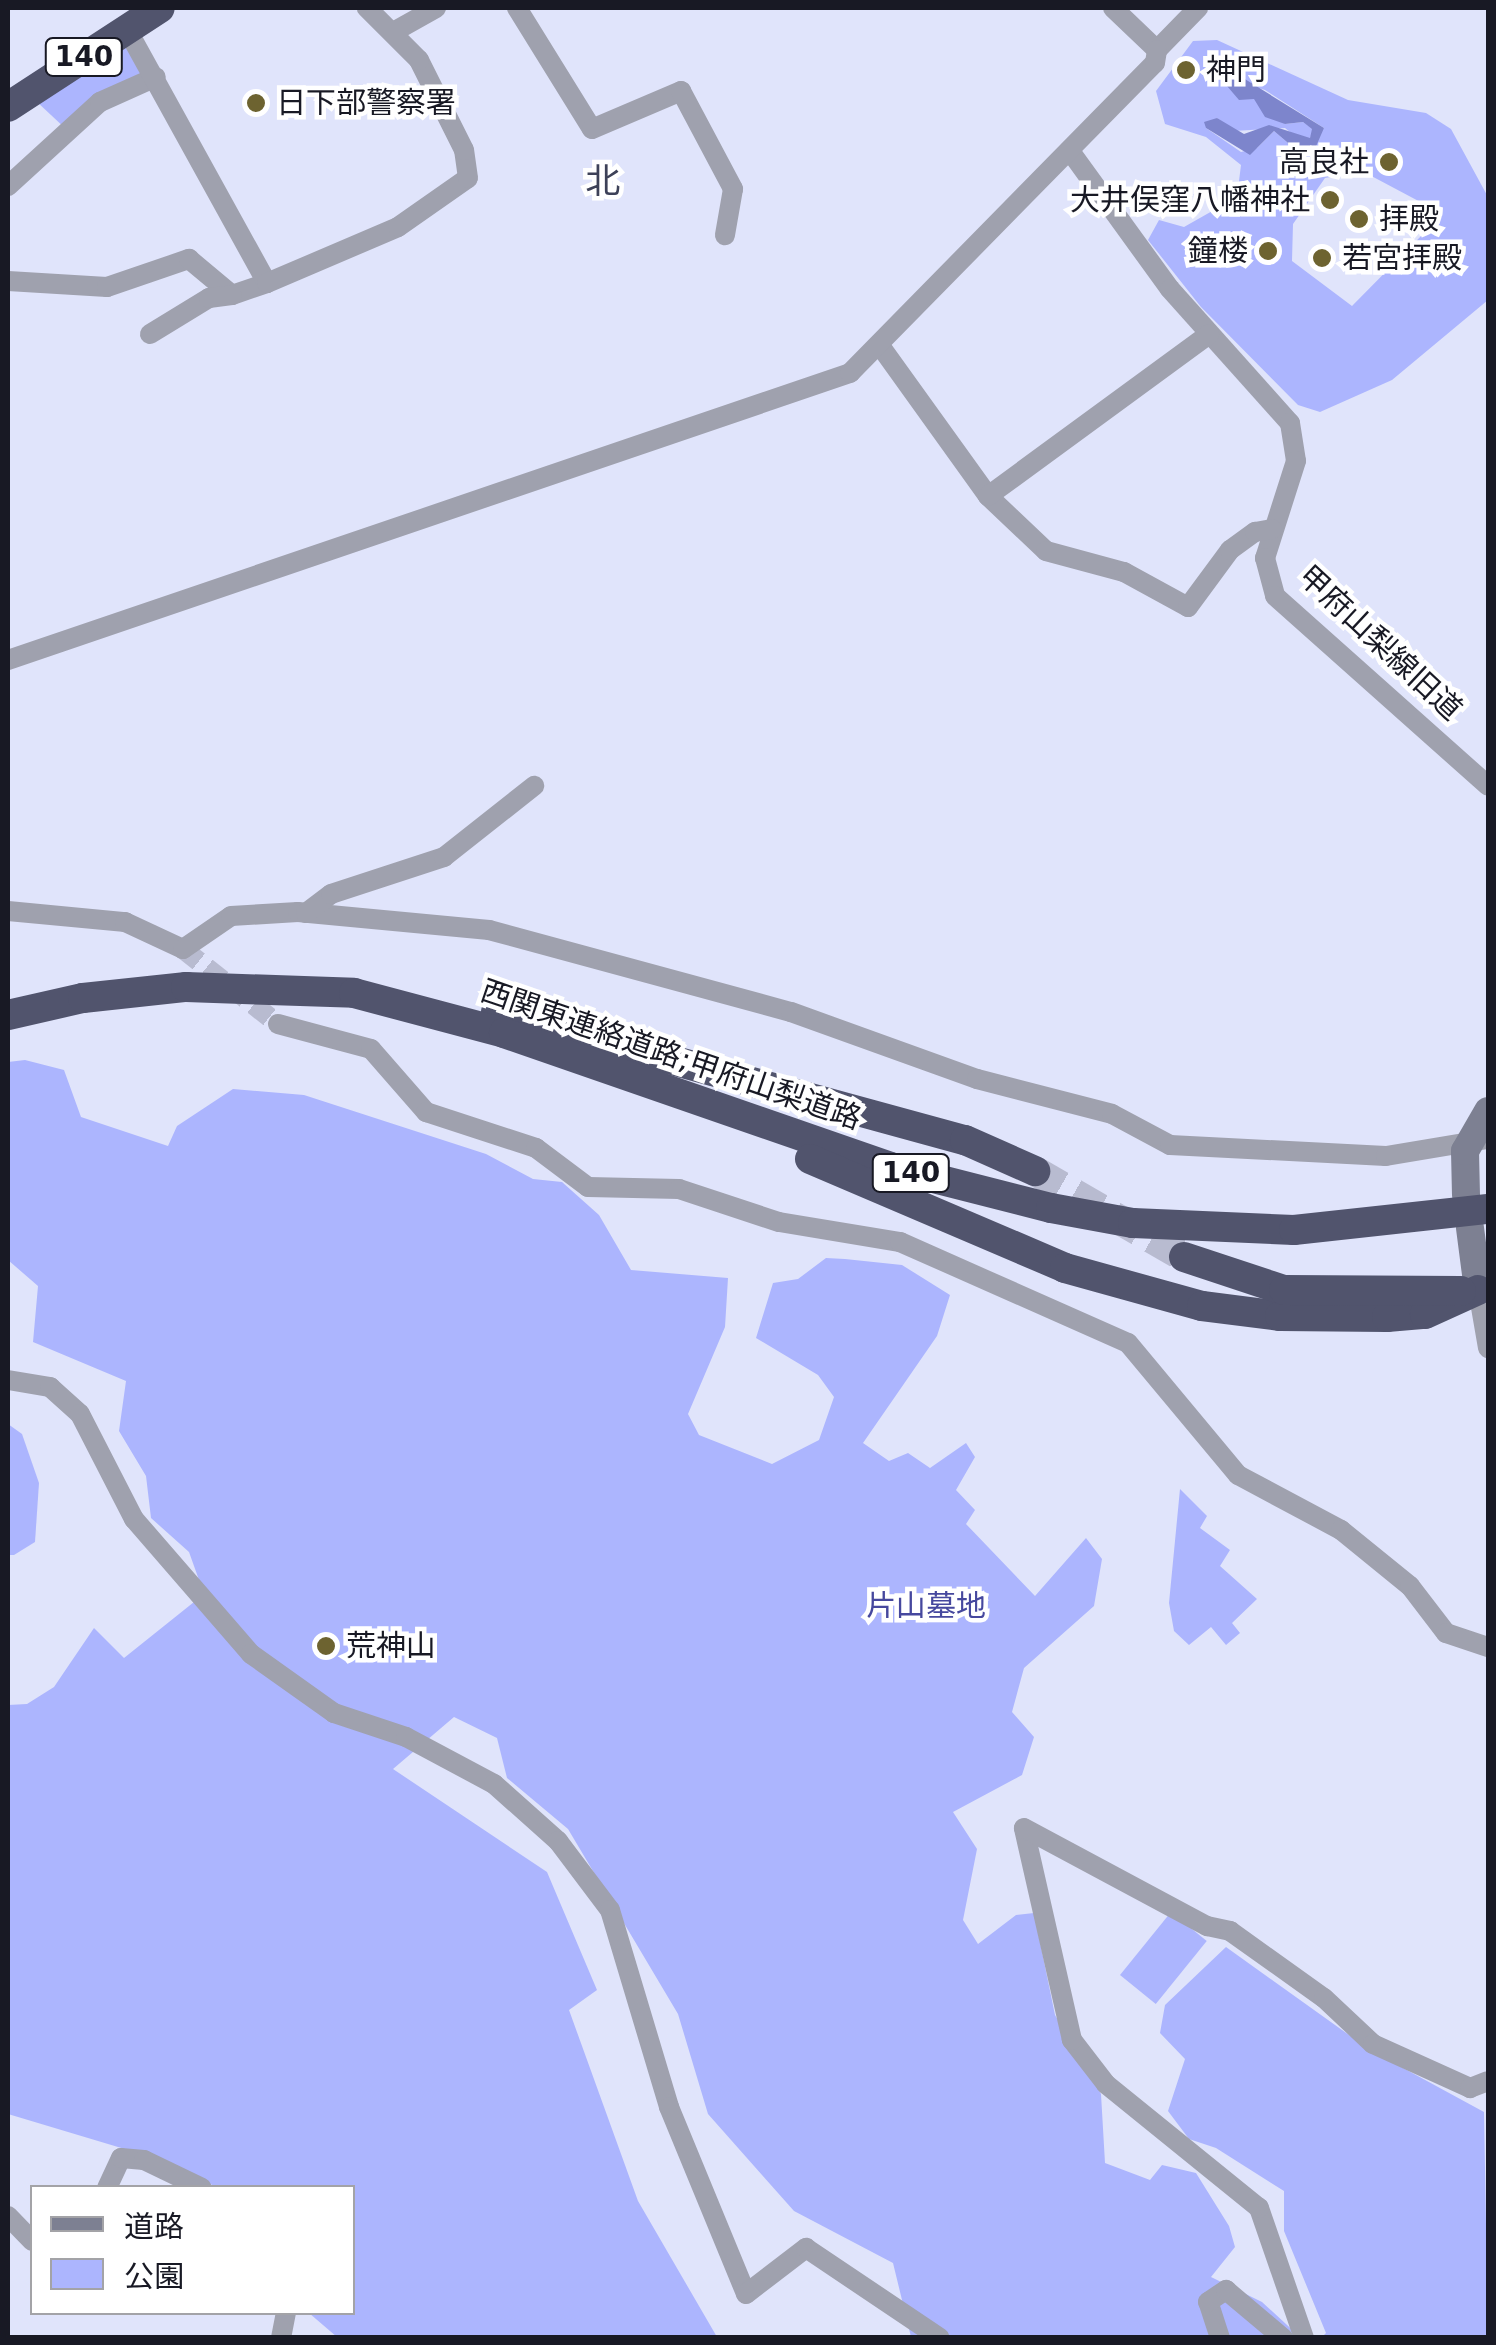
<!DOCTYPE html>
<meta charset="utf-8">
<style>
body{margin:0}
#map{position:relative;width:1496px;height:2345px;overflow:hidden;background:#e0e4fb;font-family:"DejaVu Sans","Noto Sans JP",sans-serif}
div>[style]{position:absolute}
.green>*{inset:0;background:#acb5fe;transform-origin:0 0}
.water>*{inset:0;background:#7d85cc}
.street-tunnel>*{height:20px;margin-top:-10px;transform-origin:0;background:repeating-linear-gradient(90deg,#b8bbd0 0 20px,transparent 0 30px)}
.highway-tunnel>*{height:30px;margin-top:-15px;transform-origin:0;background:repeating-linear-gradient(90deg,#b8bbd0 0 30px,transparent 0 45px)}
.street>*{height:20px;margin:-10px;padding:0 10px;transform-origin:10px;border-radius:10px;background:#9fa1ae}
.secondary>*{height:28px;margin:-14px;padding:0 14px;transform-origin:14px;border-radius:14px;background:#7d8092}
.highway>*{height:30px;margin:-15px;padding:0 15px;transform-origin:15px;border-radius:15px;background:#51546d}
.dots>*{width:28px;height:28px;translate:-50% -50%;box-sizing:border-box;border:5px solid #fff;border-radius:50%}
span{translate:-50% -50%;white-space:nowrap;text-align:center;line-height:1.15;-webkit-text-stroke:9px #fff;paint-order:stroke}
.shield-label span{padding:2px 8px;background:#fff;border:2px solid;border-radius:8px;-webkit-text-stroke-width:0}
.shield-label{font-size:28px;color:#181924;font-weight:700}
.poi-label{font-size:30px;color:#181924}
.left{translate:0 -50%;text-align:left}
.right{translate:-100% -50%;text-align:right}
.street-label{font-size:30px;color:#181924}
.park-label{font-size:30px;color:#46489e}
.quarter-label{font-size:35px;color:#3d4158}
.frame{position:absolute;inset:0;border:10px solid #181924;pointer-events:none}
.legend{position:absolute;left:30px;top:2185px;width:325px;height:130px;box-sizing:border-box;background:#fff;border:2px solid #a3a3a7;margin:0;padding:12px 18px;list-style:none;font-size:30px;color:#181924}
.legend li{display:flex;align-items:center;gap:20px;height:50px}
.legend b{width:50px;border:2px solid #a3a3a7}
</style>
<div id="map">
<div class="green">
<i style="clip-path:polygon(evenodd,1217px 40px,1348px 100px,1426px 113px,1451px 129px,1488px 197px,1488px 300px,1392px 380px,1320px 412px,1298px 405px,1201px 307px,1148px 240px,1159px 220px,1184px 227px,1237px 197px,1241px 165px,1206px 137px,1165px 124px,1156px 91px,1193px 41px,1217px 40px,1246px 84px,1265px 90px,1324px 128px,1301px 154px,1274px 131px,1257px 148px,1241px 152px,1206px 128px,1217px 118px,1233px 131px,1285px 128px,1300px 140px,1310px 139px,1313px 129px,1303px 122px,1285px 124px,1246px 84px,1217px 40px,1362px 171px,1426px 205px,1427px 230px,1352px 306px,1292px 261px,1293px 224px,1325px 178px,1362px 171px)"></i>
<i style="clip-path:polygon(130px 43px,152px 79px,68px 131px,35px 100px)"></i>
<i style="clip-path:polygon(25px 1060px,64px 1070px,81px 1117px,168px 1146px,177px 1126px,233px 1089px,304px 1095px,486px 1154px,533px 1179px,562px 1182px,599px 1215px,631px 1270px,728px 1278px,725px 1327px,688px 1414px,699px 1435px,772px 1464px,819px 1440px,834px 1397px,818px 1375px,756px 1338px,773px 1283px,798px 1279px,826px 1258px,845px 1259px,902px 1265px,950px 1295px,937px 1336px,863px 1443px,889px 1461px,908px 1453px,930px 1468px,966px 1443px,975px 1457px,956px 1490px,975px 1510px,966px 1524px,1035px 1596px,1086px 1538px,1102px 1559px,1094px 1606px,1024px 1668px,1012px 1712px,1034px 1737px,1022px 1775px,953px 1812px,977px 1849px,963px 1920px,978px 1944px,1016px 1915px,1034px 1913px,1055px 2015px,1101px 2094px,1105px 2163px,1150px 2180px,1162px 2165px,1196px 2173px,1229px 2226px,1235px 2247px,1211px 2277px,1262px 2302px,1300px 2337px,911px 2337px,893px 2263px,794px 2211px,708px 2114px,678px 2014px,568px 1829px,507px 1778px,497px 1738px,454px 1717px,393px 1769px,547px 1872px,597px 1990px,569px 2010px,638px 2201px,717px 2337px,337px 2337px,309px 2313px,352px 2312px,352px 2188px,216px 2187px,168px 2162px,8px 2114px,8px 1705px,27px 1704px,54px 1687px,94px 1628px,124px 1658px,204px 1594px,189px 1552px,151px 1518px,146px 1476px,119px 1431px,126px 1381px,33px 1342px,38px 1286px,8px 1260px,8px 1062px)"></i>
<i style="clip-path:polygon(8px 1424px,22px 1434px,39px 1483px,35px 1542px,14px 1555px,8px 1555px)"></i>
<i style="clip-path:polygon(1180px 1489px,1207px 1516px,1200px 1528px,1230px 1550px,1220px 1566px,1257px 1599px,1232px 1623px,1240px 1633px,1226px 1645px,1211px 1627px,1189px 1645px,1174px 1631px,1169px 1603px)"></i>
<i style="left:1171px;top:1912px;width:46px;height:81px;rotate:39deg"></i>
<i style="clip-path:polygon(1226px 1947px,1370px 2050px,1484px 2112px,1488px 2337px,1322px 2337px,1326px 2333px,1284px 2231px,1284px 2191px,1216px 2148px,1189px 2139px,1168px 2111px,1185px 2059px,1160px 2033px,1165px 2005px)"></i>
</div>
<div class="water">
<i style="clip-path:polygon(1235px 73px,1324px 128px,1314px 151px,1301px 154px,1274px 131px,1250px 155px,1206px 128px,1204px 122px,1217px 118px,1244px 134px,1269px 125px,1310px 138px,1312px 129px,1303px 122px,1285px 124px,1265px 117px,1254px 99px,1239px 100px,1227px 86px,1227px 75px)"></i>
</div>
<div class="street-tunnel">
<i style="left:183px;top:949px;width:121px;rotate:38.3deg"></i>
</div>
<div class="highway-tunnel">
<i style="left:1035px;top:1171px;width:172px;rotate:30deg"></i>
</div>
<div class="street">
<i style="left:517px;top:8px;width:142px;rotate:58.2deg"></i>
<i style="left:592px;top:129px;width:97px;rotate:-23.1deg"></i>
<i style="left:681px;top:91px;width:111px;rotate:62deg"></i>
<i style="left:733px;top:189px;width:47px;rotate:99.9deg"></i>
<i style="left:1113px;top:8px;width:61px;rotate:43.7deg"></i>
<i style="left:395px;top:31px;width:47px;rotate:-29.3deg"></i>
<i style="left:1157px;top:50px;width:59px;rotate:-45.7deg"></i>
<i style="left:1070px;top:151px;width:170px;rotate:54.1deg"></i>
<i style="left:1170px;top:289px;width:180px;rotate:48.2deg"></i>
<i style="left:1290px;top:423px;width:38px;rotate:81deg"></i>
<i style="left:1296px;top:461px;width:102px;rotate:107.7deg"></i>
<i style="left:1265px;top:558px;width:39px;rotate:75deg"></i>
<i style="left:1275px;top:596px;width:285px;rotate:41.7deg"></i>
<i style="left:8px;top:186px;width:125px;rotate:-42.4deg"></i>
<i style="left:100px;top:102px;width:61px;rotate:-24.1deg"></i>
<i style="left:8px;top:281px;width:99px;rotate:3.5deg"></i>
<i style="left:107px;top:287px;width:87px;rotate:-18.9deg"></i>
<i style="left:189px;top:259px;width:56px;rotate:39.9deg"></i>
<i style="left:232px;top:295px;width:37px;rotate:-19deg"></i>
<i style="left:267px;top:283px;width:290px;rotate:-118.9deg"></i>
<i style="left:267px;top:283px;width:142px;rotate:-23.1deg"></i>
<i style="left:398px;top:227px;width:85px;rotate:-35deg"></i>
<i style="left:468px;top:178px;width:28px;rotate:-98deg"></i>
<i style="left:464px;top:150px;width:101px;rotate:-116.6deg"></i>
<i style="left:419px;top:60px;width:74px;rotate:-135deg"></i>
<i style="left:150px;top:334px;width:69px;rotate:-31.4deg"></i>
<i style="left:209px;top:298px;width:23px;rotate:-7deg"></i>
<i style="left:881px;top:347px;width:183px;rotate:54.3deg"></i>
<i style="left:988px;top:496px;width:80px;rotate:43.5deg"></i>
<i style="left:1046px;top:551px;width:81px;rotate:15.1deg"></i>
<i style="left:1124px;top:572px;width:73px;rotate:28.7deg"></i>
<i style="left:1188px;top:607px;width:71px;rotate:-53.6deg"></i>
<i style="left:1230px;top:550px;width:31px;rotate:-36deg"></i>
<i style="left:1255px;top:532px;width:17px;rotate:-10deg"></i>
<i style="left:988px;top:496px;width:274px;rotate:-36.2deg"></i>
<i style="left:8px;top:660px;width:890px;rotate:-18.82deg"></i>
<i style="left:850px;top:373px;width:435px;rotate:-45.5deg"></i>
<i style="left:1155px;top:63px;width:13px;rotate:-81deg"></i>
<i style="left:8px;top:911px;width:118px;rotate:5.4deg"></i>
<i style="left:125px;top:922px;width:64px;rotate:25deg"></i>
<i style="left:183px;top:949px;width:58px;rotate:-34.5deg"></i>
<i style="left:231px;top:916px;width:67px;rotate:-3.4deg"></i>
<i style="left:298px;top:912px;width:192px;rotate:5.4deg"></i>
<i style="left:489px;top:930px;width:313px;rotate:15.2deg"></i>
<i style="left:791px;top:1012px;width:198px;rotate:19.8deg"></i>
<i style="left:977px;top:1079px;width:139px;rotate:14.5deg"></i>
<i style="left:1112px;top:1114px;width:66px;rotate:28.1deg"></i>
<i style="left:1170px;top:1145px;width:216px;rotate:2.9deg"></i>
<i style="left:1386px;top:1156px;width:103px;rotate:-9.5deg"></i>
<i style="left:306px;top:913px;width:31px;rotate:-37deg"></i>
<i style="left:331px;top:894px;width:119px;rotate:-18.1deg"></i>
<i style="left:444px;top:857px;width:115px;rotate:-38.3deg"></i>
<i style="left:278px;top:1024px;width:96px;rotate:15deg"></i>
<i style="left:371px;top:1049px;width:84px;rotate:48.9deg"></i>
<i style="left:426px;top:1112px;width:116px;rotate:18.1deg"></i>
<i style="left:536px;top:1148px;width:65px;rotate:36.9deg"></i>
<i style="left:588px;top:1187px;width:91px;rotate:1.3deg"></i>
<i style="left:679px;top:1189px;width:105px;rotate:18.3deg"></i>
<i style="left:779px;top:1222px;width:123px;rotate:9.4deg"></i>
<i style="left:900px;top:1242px;width:249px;rotate:23.9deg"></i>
<i style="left:1128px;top:1343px;width:172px;rotate:50.2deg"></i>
<i style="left:1238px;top:1475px;width:117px;rotate:28.1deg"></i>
<i style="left:1341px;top:1530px;width:89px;rotate:39.1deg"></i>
<i style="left:1410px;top:1586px;width:59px;rotate:52.5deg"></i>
<i style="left:1446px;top:1633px;width:44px;rotate:18.4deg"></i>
<i style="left:1478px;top:1290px;width:59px;rotate:80.2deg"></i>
<i style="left:8px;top:1380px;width:43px;rotate:9.5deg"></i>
<i style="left:50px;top:1387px;width:40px;rotate:42deg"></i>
<i style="left:80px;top:1414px;width:118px;rotate:62.8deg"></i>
<i style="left:134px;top:1519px;width:179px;rotate:49.1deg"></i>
<i style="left:251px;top:1654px;width:102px;rotate:35.4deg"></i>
<i style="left:334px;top:1713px;width:76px;rotate:18.4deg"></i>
<i style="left:406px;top:1737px;width:100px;rotate:28.1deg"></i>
<i style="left:494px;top:1784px;width:86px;rotate:41.7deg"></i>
<i style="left:558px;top:1841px;width:86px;rotate:53deg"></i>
<i style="left:610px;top:1910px;width:206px;rotate:73.3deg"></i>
<i style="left:669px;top:2107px;width:202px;rotate:67.6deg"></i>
<i style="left:746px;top:2294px;width:76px;rotate:-37.5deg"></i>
<i style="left:806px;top:2248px;width:161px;rotate:33.9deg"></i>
<i style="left:107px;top:2188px;width:33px;rotate:-65deg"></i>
<i style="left:121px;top:2158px;width:23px;rotate:5deg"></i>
<i style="left:144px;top:2160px;width:64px;rotate:25.8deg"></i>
<i style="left:8px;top:2216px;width:35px;rotate:46deg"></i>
<i style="left:281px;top:2338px;width:26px;rotate:-79deg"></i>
<i style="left:1220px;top:2338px;width:38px;rotate:-108deg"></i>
<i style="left:1208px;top:2302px;width:22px;rotate:-34deg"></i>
<i style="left:1226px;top:2290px;width:75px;rotate:40.1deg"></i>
<i style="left:1304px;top:2338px;width:138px;rotate:-109.1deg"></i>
<i style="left:1259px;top:2208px;width:197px;rotate:-141deg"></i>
<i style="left:1106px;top:2084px;width:56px;rotate:-127.7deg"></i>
<i style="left:1072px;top:2040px;width:217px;rotate:-102.8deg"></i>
<i style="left:1024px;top:1828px;width:208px;rotate:28.2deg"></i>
<i style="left:1207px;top:1926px;width:24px;rotate:12deg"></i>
<i style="left:1230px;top:1931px;width:115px;rotate:35.5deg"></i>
<i style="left:1324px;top:1998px;width:67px;rotate:43.2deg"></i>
<i style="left:1373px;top:2044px;width:107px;rotate:24.4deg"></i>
<i style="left:1470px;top:2088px;width:19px;rotate:-21deg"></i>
</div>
<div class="secondary">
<i style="left:1466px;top:1195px;width:44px;rotate:-91.3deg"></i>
<i style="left:1465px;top:1151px;width:46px;rotate:-60.1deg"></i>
<i style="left:1470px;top:1228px;width:63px;rotate:82.6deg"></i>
</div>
<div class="highway">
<i style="left:8px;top:107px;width:181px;rotate:-33.1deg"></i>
<i style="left:496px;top:1012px;width:486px;rotate:15.3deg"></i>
<i style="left:965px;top:1140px;width:77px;rotate:23.9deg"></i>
<i style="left:8px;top:1015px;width:77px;rotate:-12.8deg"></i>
<i style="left:83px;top:998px;width:104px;rotate:-6.1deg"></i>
<i style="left:186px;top:987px;width:168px;rotate:2deg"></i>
<i style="left:354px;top:993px;width:155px;rotate:14.9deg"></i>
<i style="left:504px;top:1033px;width:409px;rotate:19.1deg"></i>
<i style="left:890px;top:1167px;width:166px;rotate:14.3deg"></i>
<i style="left:1051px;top:1208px;width:83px;rotate:10.4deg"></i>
<i style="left:1133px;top:1223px;width:161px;rotate:2.5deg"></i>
<i style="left:1294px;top:1230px;width:195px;rotate:-6.2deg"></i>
<i style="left:810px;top:1159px;width:277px;rotate:23.1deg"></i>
<i style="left:1065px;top:1268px;width:142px;rotate:15.5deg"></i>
<i style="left:1202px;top:1306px;width:79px;rotate:7.3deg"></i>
<i style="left:1280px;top:1316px;width:107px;rotate:0.5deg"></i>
<i style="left:1387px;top:1317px;width:38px;rotate:-5deg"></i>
<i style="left:1425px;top:1314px;width:58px;rotate:-24.4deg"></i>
<i style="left:1184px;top:1257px;width:105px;rotate:18.3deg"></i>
<i style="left:1284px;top:1290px;width:177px;rotate:0.3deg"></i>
</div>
<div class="dots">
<i style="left:1186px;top:70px;background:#6d6330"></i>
<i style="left:256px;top:103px;background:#6d6330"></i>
<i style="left:1389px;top:162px;background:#6d6330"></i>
<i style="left:1330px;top:200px;background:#6d6330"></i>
<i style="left:1359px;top:219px;background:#6d6330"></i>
<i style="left:1268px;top:251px;background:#6d6330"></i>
<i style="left:1322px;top:258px;background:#6d6330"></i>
<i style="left:326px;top:1646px;background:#6d6330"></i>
</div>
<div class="shield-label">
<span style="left:84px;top:57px">140</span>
<span style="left:911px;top:1173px">140</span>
</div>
<div class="poi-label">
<span class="left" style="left:1206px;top:70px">神門</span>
<span class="left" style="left:276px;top:103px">日下部警察署</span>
<span class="right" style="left:1369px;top:162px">高良社</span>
<span class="right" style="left:1310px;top:200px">大井俣窪八幡神社</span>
<span class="left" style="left:1379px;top:219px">拝殿</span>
<span class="right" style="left:1248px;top:251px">鐘楼</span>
<span class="left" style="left:1342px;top:258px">若宮拝殿</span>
<span class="left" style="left:346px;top:1646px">荒神山</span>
</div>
<div class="street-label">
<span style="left:1380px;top:643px;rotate:43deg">甲府山梨線旧道</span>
<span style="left:671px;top:1055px;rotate:19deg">西関東連絡道路;甲府山梨道路</span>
</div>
<div class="park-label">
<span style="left:926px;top:1606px">片山墓地</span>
</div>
<div class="quarter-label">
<span style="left:603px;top:181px">北</span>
</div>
<div class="frame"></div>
<ul class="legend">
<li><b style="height:12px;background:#7d8092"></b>道路</li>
<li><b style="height:28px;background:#acb5fe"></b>公園</li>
</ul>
</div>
